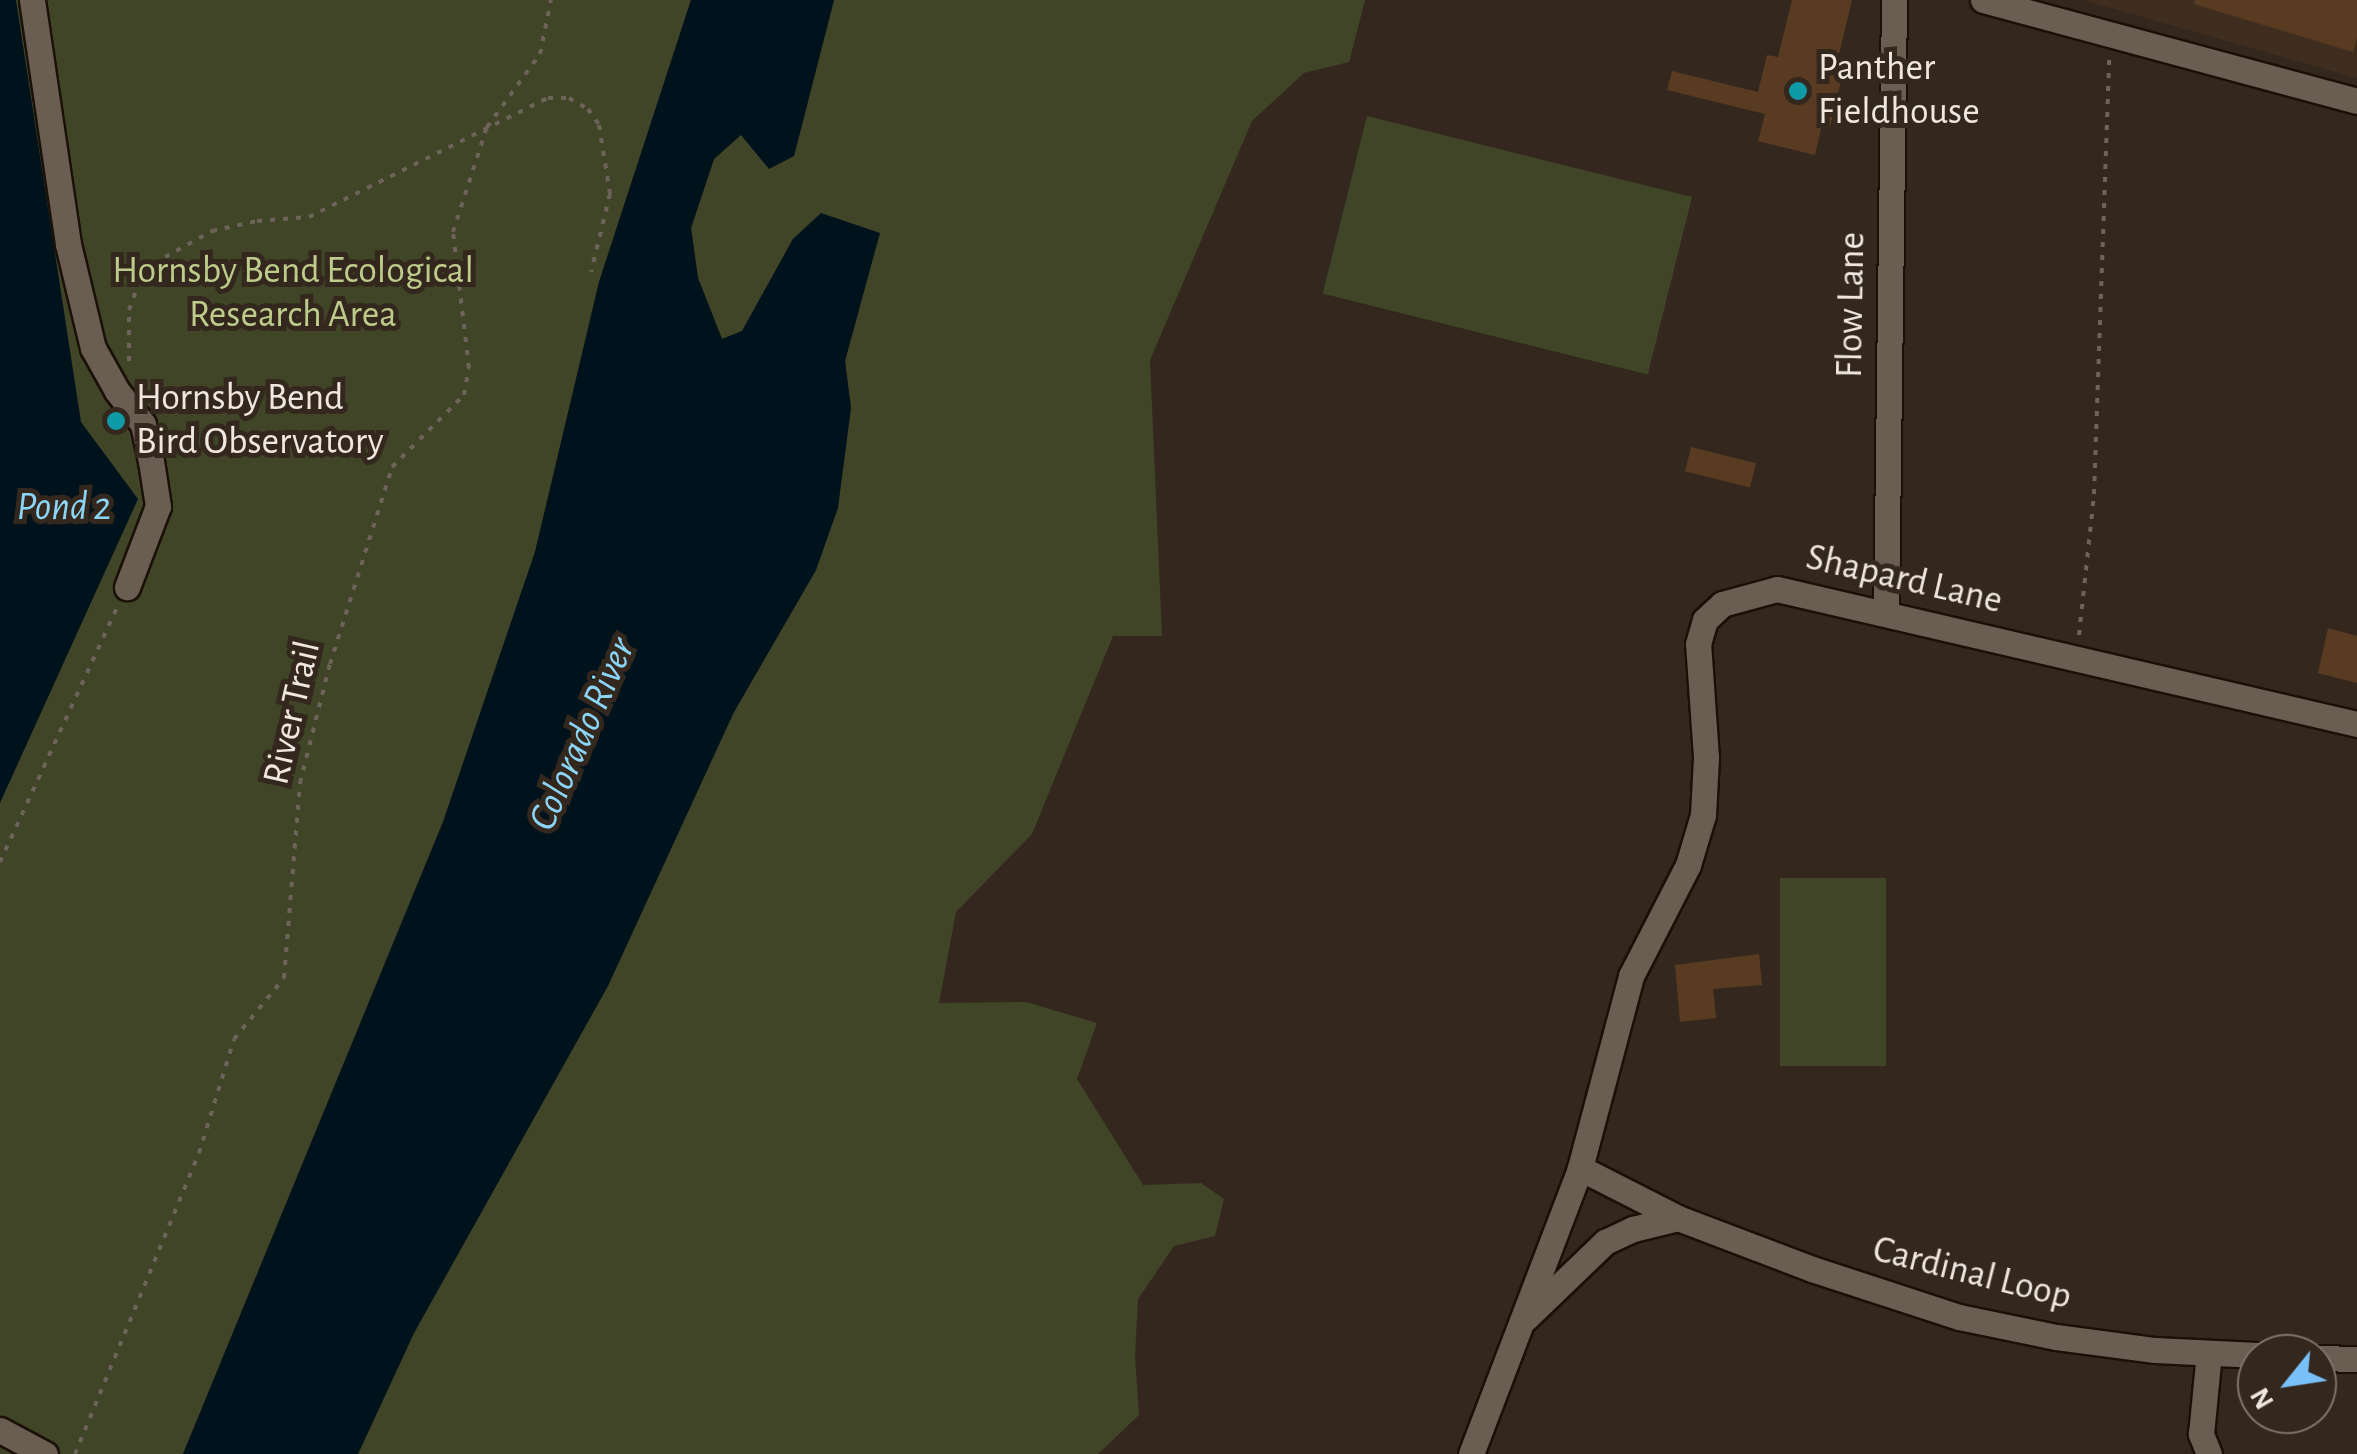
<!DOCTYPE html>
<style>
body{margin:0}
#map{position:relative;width:2357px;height:1454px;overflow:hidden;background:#34281e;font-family:"Alegreya Sans",sans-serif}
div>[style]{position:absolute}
.built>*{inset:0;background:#3f2e1f}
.green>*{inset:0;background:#3f4526;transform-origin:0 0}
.water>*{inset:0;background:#00131c}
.building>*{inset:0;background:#583b20;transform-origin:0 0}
.path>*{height:4px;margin-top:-2px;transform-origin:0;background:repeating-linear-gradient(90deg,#6e635a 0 5px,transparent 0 13px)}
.roads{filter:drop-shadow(2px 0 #1b1007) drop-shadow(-2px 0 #1b1007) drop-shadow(0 2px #1b1007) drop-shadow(0 -2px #1b1007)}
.minor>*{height:25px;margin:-12.5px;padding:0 12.5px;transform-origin:12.5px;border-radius:12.5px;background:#6a5d51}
.dots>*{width:28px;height:28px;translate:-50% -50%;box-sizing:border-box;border:5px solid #34281e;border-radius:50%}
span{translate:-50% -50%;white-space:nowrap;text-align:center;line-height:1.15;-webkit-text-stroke:10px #34281e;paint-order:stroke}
.poi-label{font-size:38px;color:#efe7e0}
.left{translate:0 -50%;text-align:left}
.park-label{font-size:38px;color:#bdcc8a}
.street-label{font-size:38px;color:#efe7e0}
.water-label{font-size:40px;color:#8bd5f7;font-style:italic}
.north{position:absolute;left:2237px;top:1334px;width:100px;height:100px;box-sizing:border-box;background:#34281e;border:2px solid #7f746c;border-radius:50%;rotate:240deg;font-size:28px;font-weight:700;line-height:40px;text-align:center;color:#efe7e0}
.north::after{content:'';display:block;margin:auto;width:35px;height:45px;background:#79bff8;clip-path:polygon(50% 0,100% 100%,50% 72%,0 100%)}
</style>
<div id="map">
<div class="built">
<i style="clip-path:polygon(2083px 0,2357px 0,2357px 78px)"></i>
</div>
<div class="green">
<i style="clip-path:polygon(0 0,691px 0,599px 282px,535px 552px,443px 822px,183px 1454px,0 1454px)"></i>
<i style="clip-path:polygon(834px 0,1365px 0,1349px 62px,1304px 73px,1252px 121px,1150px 360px,1162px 636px,1113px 636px,1032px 834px,956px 912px,939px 1003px,1026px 1002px,1097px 1023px,1077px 1079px,1143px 1185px,1201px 1183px,1224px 1199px,1215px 1236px,1174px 1246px,1138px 1299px,1135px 1356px,1139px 1415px,1098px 1454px,358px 1454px,414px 1333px,734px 712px,816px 570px,851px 408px,845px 361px,879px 233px,793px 239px,742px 331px,722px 339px,698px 278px,691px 228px,714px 159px,741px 134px,794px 156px)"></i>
<i style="left:1367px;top:116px;width:335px;height:183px;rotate:14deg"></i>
<i style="left:1780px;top:878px;width:106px;height:188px"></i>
</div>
<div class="water">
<i style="clip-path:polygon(0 0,16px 0,81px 422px,138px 499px,0 803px)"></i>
<i style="clip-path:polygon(691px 0,834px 0,794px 156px,769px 169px,741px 135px,714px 159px,691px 228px,698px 278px,722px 339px,742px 331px,793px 239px,821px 213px,880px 233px,845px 361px,851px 408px,838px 508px,816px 570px,734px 712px,608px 986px,414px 1333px,358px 1454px,183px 1454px,443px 822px,535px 552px,599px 282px)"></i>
</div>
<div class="building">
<i style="clip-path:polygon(1792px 0,1852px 0,1835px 71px,1843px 73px,1830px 127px,1822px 125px,1815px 155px,1758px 141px,1765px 114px,1667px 90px,1672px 71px,1758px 92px,1767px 55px,1778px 57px)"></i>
<i style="clip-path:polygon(2195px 0,2357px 0,2357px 38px,2353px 52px,2194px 4px)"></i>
<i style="left:1691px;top:447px;width:67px;height:25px;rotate:14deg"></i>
<i style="clip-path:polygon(2328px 628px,2357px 636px,2357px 683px,2318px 673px)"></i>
<i style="clip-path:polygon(1759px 954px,1762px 985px,1713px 989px,1716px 1018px,1680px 1022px,1675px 965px)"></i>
</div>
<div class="path">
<i style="left:129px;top:361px;width:51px;rotate:-90deg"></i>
<i style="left:129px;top:310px;width:30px;rotate:-70deg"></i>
<i style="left:139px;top:282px;width:36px;rotate:-44deg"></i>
<i style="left:165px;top:257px;width:54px;rotate:-29deg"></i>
<i style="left:212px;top:231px;width:46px;rotate:-12.5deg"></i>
<i style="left:257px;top:221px;width:52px;rotate:-4.4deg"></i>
<i style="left:309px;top:217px;width:267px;rotate:-26.5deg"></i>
<i style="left:548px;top:98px;width:21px"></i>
<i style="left:569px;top:98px;width:22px;rotate:30deg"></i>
<i style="left:588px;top:109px;width:19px;rotate:55deg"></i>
<i style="left:599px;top:125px;width:70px;rotate:80.9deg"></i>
<i style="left:610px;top:194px;width:80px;rotate:103.7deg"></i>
<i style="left:2079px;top:635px;width:142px;rotate:-83.9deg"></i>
<i style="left:2094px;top:494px;width:438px;rotate:-88deg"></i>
<i style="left:0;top:862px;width:283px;rotate:-65.3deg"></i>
<i style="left:75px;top:1454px;width:326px;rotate:-67.6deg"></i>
<i style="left:199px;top:1153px;width:119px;rotate:-72.9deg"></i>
<i style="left:234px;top:1039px;width:79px;rotate:-50.7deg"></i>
<i style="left:284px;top:978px;width:196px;rotate:-85.3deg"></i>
<i style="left:300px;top:783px;width:123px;rotate:-75.9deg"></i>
<i style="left:330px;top:664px;width:207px;rotate:-72.5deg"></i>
<i style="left:392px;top:467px;width:102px;rotate:-45deg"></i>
<i style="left:464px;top:395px;width:27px;rotate:-80deg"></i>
<i style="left:469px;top:368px;width:137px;rotate:-96.7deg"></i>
<i style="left:453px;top:232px;width:110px;rotate:-72.1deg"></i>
<i style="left:487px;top:127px;width:90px;rotate:-54deg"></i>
<i style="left:540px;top:54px;width:55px;rotate:-78.5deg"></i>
</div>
<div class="roads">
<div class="minor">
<i style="left:32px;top:0;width:247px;rotate:81.6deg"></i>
<i style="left:68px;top:244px;width:107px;rotate:76.5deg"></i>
<i style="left:93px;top:348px;width:49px;rotate:60.8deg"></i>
<i style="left:117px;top:391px;width:42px;rotate:51.8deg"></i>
<i style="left:143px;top:424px;width:38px;rotate:78deg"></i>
<i style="left:151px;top:461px;width:46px;rotate:81.2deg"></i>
<i style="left:158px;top:506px;width:87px;rotate:110.9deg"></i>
<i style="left:1983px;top:0;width:387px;rotate:15.1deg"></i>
<i style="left:1886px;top:611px;width:611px;rotate:-89.25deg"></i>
<i style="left:1580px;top:1168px;width:110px;rotate:27deg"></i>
<i style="left:1678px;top:1218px;width:143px;rotate:20.8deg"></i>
<i style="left:1812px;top:1269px;width:155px;rotate:18.1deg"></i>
<i style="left:1959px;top:1317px;width:99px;rotate:11.7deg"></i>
<i style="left:2056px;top:1337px;width:100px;rotate:7.5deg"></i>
<i style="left:2155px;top:1350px;width:102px;rotate:2.8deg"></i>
<i style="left:1526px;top:1318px;width:110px;rotate:-43.9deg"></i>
<i style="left:1605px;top:1242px;width:31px;rotate:-25deg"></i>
<i style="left:1633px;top:1229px;width:46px;rotate:-13.7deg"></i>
<i style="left:2317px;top:1358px;width:40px;rotate:1.4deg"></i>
<i style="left:0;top:1430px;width:51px;rotate:28.1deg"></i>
<i style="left:1471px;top:1454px;width:306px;rotate:-69.1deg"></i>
<i style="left:1580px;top:1168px;width:199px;rotate:-75.1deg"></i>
<i style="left:1631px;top:976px;width:125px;rotate:-62.8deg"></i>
<i style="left:1688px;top:865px;width:52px;rotate:-73.3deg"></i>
<i style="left:1703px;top:815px;width:58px;rotate:-87deg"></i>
<i style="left:1706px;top:757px;width:113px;rotate:-94deg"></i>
<i style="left:1698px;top:644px;width:25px;rotate:-74deg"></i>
<i style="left:1705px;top:620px;width:23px;rotate:-43deg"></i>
<i style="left:1722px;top:604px;width:57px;rotate:-15.3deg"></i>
<i style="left:1777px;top:589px;width:596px;rotate:13.1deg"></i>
<i style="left:2209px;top:1454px;width:22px;rotate:-112deg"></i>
<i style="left:2201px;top:1434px;width:81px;rotate:-84.4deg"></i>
</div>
</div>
<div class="dots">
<i style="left:1798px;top:91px;background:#0f9aa8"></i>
<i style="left:116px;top:421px;background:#0f9aa8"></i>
</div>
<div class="poi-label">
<span class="left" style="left:1818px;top:91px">Panther<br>Fieldhouse</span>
<span class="left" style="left:136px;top:421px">Hornsby Bend<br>Bird Observatory</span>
</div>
<div class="park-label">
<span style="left:293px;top:294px">Hornsby Bend Ecological<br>Research Area</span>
</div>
<div class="street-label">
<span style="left:1852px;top:305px;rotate:-89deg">Flow Lane</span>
<span style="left:1904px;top:580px;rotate:13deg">Shapard Lane</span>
<span style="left:293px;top:713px;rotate:-77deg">River Trail</span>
<span style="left:1972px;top:1274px;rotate:14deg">Cardinal Loop</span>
</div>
<div class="water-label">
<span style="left:64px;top:507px">Pond 2</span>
<span style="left:582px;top:734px;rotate:-66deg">Colorado River</span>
</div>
<div class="north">N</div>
</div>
